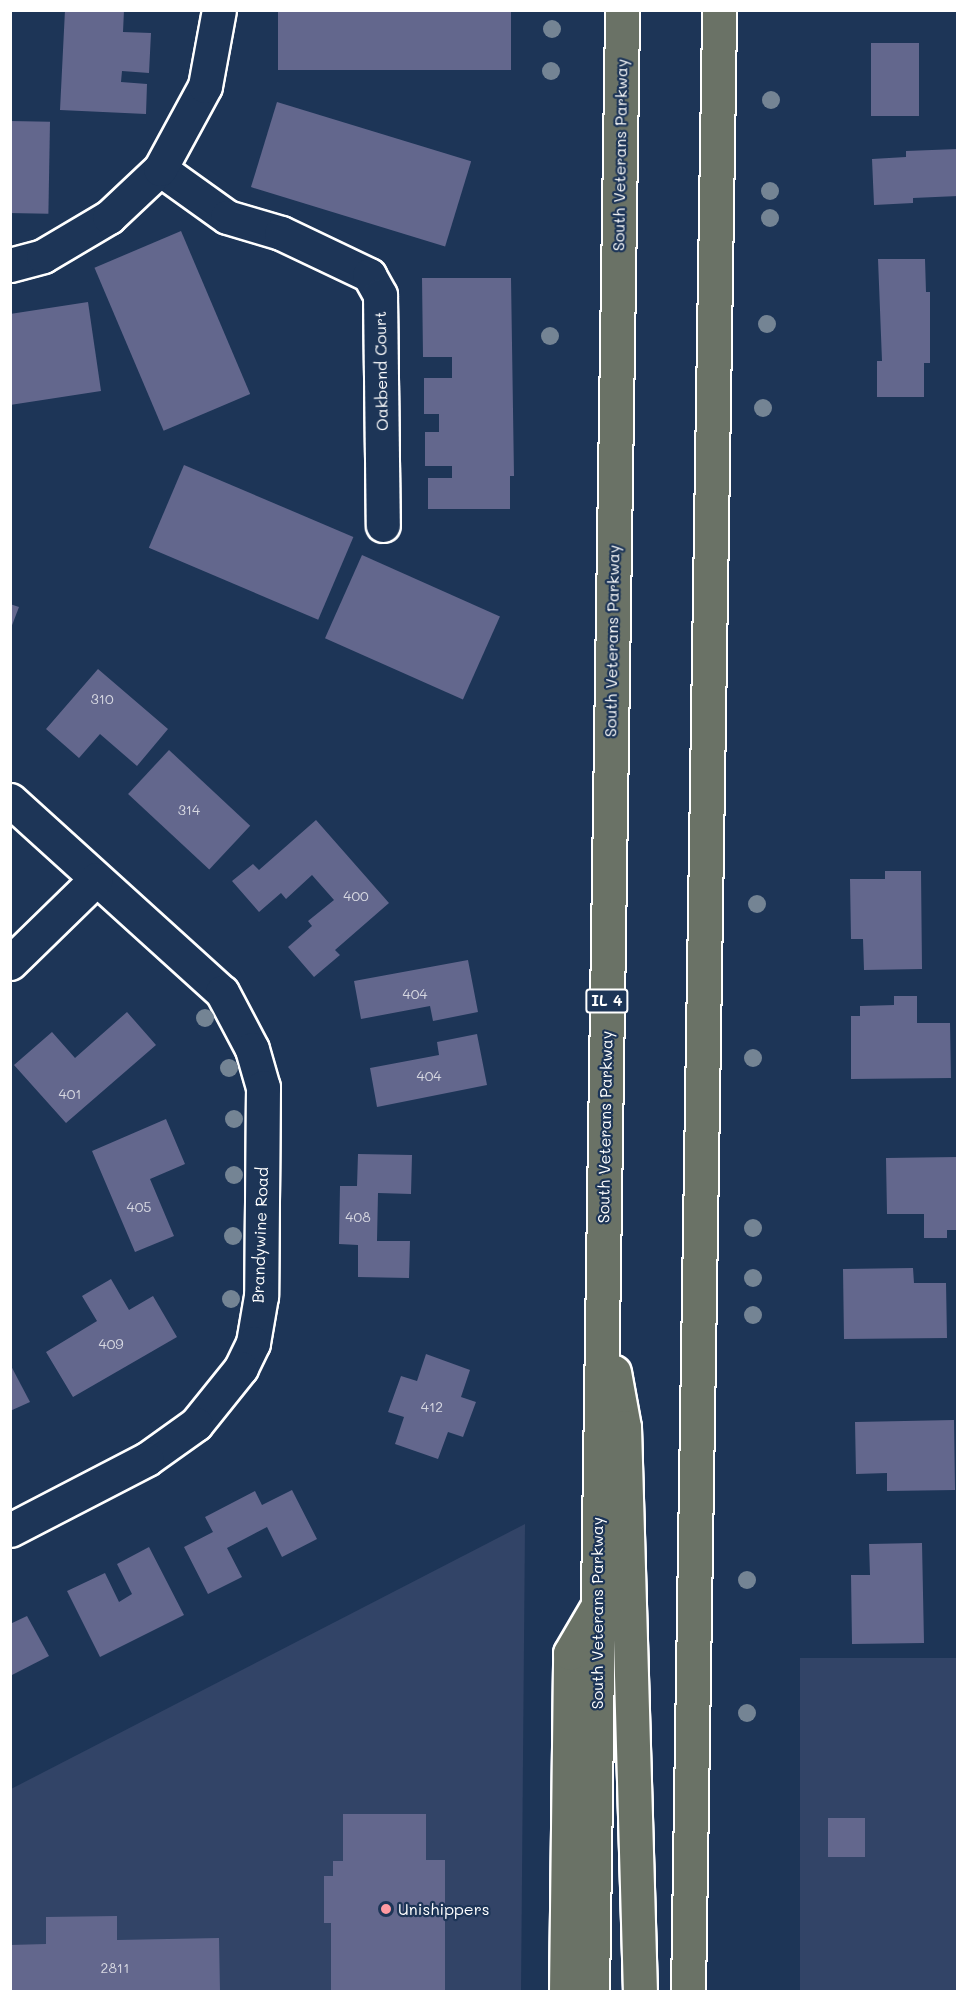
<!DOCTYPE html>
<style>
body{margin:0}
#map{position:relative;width:968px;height:2002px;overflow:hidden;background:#1d3557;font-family:Mali,sans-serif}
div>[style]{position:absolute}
.built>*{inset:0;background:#324467;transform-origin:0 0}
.building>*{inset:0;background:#63678d;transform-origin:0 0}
.roads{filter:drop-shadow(2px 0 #fff) drop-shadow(-2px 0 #fff) drop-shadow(0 2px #fff) drop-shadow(0 -2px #fff)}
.minor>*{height:33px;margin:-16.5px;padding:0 16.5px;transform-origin:16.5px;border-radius:16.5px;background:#1d3557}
.highway>*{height:33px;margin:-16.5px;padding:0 16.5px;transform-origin:16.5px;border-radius:16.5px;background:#6a7266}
.trees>*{width:18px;height:18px;margin:-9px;border-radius:50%;background:#748494}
.dots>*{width:16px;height:16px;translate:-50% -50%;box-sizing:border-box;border:3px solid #1d3557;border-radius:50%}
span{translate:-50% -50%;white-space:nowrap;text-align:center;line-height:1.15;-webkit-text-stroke:4.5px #1d3557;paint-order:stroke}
.number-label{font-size:14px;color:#d8d9e2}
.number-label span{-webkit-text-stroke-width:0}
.shield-label span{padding:2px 4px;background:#1d3557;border:2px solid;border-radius:4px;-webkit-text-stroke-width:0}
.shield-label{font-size:15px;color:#fff;font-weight:700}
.street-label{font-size:16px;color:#fff}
.poi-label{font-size:16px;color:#fff}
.left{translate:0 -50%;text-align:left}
.frame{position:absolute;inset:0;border:12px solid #fff;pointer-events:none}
</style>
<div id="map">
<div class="built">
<i style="clip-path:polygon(525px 1524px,521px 1991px,11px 1992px,11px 1789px)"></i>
<i style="left:957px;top:1658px;width:333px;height:157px;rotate:90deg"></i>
</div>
<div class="building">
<i style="clip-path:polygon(65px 10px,124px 10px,123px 32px,151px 33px,149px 73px,122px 71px,121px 82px,147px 84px,146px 114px,60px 110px)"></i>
<i style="left:278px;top:10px;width:233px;height:60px"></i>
<i style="left:871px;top:43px;width:48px;height:73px"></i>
<i style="left:277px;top:102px;width:203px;height:89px;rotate:17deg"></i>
<i style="left:10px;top:121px;width:40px;height:92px;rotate:1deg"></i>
<i style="clip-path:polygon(958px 149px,958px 196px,913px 198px,913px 203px,874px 205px,872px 159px,906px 157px,906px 151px)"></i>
<i style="left:181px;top:231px;width:177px;height:94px;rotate:67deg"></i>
<i style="clip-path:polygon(878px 259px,925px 259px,926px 292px,930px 292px,930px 363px,924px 363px,924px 397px,877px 397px,877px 361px,882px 361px)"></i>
<i style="clip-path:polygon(422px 278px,511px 278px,514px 476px,510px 476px,510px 509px,428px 509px,428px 478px,452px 478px,452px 466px,425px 466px,425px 432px,439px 432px,439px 414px,424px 414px,424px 378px,452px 378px,452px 357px,423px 357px)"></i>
<i style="clip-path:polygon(88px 302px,101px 391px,10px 405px,10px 314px)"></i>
<i style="left:184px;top:465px;width:184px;height:90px;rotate:23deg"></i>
<i style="left:362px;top:555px;width:151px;height:91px;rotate:24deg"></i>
<i style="clip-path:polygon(10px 604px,19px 607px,11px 628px,10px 628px)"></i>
<i style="clip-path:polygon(98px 669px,168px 729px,137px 766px,100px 734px,79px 758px,46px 729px)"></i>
<i style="left:169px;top:750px;width:111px;height:60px;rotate:43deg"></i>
<i style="clip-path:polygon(316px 820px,389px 903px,335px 950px,340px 955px,314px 977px,288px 947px,312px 926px,308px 921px,334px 900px,312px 875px,286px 899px,281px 893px,259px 912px,232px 881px,253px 864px,259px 870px)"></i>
<i style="clip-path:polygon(885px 871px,921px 871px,922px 969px,864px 970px,863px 939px,851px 939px,850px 879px,885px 879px)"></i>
<i style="clip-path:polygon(468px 960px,478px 1012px,433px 1021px,430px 1006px,361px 1019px,354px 981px)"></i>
<i style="clip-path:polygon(894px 996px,917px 996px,917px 1023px,950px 1023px,951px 1078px,851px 1079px,851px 1016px,860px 1016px,860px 1006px,894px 1005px)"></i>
<i style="clip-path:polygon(127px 1012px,156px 1045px,66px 1123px,14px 1065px,52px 1032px,75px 1058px)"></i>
<i style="clip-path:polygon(477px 1034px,487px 1085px,377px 1107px,370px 1068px,439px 1055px,437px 1042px)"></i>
<i style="clip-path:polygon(166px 1119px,185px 1164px,150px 1179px,174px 1236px,135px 1252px,92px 1151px)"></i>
<i style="clip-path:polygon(358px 1154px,412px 1155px,411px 1194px,378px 1193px,377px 1241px,410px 1241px,409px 1278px,358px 1277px,358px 1245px,339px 1244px,340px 1186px,357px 1186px)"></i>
<i style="clip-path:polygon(958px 1157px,958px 1230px,947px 1230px,947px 1238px,924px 1238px,924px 1214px,887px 1214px,886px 1158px)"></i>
<i style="clip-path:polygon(913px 1268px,914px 1283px,946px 1283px,947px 1338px,844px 1339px,843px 1269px)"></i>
<i style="clip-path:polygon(111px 1279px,129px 1310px,153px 1296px,177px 1337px,73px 1397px,46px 1352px,97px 1321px,82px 1296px)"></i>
<i style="clip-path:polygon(426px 1354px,470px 1370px,461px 1397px,476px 1402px,463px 1437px,448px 1432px,438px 1459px,395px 1444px,404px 1417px,388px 1412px,401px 1376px,417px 1381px)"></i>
<i style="clip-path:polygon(10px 1364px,30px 1402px,10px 1411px)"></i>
<i style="clip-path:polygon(954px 1420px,955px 1490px,887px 1491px,887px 1473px,856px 1474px,855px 1422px)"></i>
<i style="clip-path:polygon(292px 1490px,317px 1539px,282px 1557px,267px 1527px,227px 1548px,242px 1577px,208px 1594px,184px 1547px,213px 1532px,205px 1517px,255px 1491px,262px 1505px)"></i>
<i style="clip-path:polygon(922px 1543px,924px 1643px,852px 1644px,851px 1575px,870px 1575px,869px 1544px)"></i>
<i style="clip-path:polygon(149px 1547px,184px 1615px,100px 1657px,67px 1591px,105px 1573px,119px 1602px,132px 1594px,117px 1564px)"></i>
<i style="clip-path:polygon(27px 1616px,49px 1656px,10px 1676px,10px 1624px)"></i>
<i style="clip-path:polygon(343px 1814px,426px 1814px,426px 1860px,445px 1860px,445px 1992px,331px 1992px,331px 1923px,324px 1923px,324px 1876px,333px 1876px,333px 1861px,343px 1861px)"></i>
<i style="left:828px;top:1818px;width:37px;height:39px"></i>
<i style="clip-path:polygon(117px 1916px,117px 1940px,219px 1938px,220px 1992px,10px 1992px,10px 1945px,46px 1944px,46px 1917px)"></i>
</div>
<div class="roads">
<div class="minor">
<i style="left:160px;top:169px;width:82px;rotate:35.6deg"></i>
<i style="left:227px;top:217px;width:56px;rotate:16.5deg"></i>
<i style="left:281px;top:233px;width:98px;rotate:25.5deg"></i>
<i style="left:369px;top:275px;width:23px;rotate:61deg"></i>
<i style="left:380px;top:295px;width:230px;rotate:89.3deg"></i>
<i style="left:10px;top:265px;width:34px;rotate:-15deg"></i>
<i style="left:43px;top:256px;width:77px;rotate:-30.6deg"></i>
<i style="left:109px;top:217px;width:70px;rotate:-43.3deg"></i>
<i style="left:160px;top:169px;width:94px;rotate:-61.5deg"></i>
<i style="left:205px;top:86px;width:77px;rotate:-79.6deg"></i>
<i style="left:10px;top:800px;width:286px;rotate:42.2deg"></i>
<i style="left:222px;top:992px;width:64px;rotate:62.2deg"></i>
<i style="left:252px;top:1049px;width:40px;rotate:74deg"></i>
<i style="left:263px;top:1087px;width:209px;rotate:90.5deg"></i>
<i style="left:261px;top:1296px;width:48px;rotate:99.7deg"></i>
<i style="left:253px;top:1343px;width:28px;rotate:116deg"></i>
<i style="left:241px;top:1368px;width:72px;rotate:128.8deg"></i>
<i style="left:196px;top:1424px;width:60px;rotate:144.5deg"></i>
<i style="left:147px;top:1459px;width:154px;rotate:152.6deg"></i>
<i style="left:10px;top:963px;width:120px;rotate:-44.3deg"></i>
</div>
<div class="highway">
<i style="left:614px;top:1372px;width:56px;rotate:79.7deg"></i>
<i style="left:624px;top:1427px;width:565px;rotate:88.38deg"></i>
<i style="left:566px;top:1992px;width:339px;rotate:-89.3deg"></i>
<i style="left:570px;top:1653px;width:53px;rotate:-59.6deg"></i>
<i style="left:592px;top:1992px;width:1982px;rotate:-89.13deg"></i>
<i style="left:688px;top:1992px;width:1982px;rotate:-89.1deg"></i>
</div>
</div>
<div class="trees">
<i style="left:552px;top:29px"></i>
<i style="left:551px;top:71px"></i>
<i style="left:771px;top:100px"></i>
<i style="left:770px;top:191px"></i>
<i style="left:770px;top:218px"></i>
<i style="left:767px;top:324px"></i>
<i style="left:550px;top:336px"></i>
<i style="left:763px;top:408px"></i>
<i style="left:757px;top:904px"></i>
<i style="left:205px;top:1018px"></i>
<i style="left:753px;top:1058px"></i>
<i style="left:229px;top:1068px"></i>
<i style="left:234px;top:1119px"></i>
<i style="left:234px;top:1175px"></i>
<i style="left:753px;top:1228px"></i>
<i style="left:233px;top:1236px"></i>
<i style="left:753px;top:1278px"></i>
<i style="left:231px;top:1299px"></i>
<i style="left:753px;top:1315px"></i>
<i style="left:747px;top:1580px"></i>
<i style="left:747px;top:1713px"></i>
</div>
<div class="dots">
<i style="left:386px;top:1909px;background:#ff9aa2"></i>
</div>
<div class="number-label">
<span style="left:102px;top:699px">310</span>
<span style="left:189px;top:810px">314</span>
<span style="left:356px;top:896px">400</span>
<span style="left:415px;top:994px">404</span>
<span style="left:429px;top:1076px">404</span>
<span style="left:70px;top:1094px">401</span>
<span style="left:139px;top:1207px">405</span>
<span style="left:358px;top:1217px">408</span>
<span style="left:111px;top:1344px">409</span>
<span style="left:432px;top:1407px">412</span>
<span style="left:115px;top:1968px">2811</span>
</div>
<div class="shield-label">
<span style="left:607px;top:1001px">IL 4</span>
</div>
<div class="street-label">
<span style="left:620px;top:155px;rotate:-89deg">South Veterans Parkway</span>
<span style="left:381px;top:371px;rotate:-91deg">Oakbend Court</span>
<span style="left:612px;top:641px;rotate:-89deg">South Veterans Parkway</span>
<span style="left:605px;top:1127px;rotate:-89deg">South Veterans Parkway</span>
<span style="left:260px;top:1235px;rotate:-88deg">Brandywine Road</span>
<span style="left:597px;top:1613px;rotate:-90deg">South Veterans Parkway</span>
</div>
<div class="poi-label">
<span class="left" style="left:398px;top:1909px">Unishippers</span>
</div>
<div class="frame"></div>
</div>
